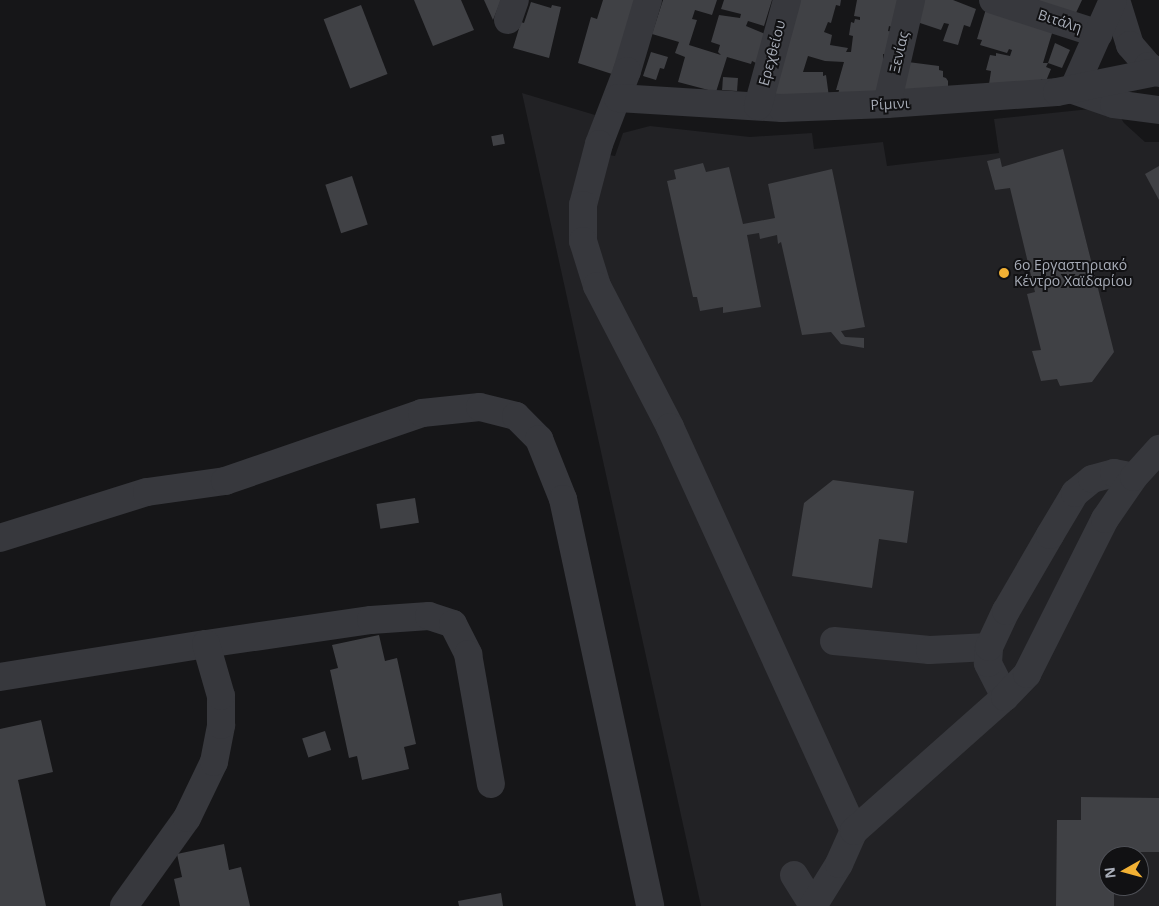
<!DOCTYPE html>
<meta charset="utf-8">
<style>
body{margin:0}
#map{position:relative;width:1159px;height:906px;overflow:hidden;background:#161618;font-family:"Open Sans",sans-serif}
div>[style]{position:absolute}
.built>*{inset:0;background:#222225}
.building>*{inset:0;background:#404145;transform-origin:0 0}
.minor>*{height:28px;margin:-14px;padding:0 14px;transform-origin:14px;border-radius:14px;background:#37383d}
.dots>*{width:14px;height:14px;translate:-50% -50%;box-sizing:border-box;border:2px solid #111113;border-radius:50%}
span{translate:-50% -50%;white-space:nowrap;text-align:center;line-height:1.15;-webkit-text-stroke:4px #111113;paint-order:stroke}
.street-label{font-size:14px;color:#a8adb8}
.poi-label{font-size:14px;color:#a8adb8}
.left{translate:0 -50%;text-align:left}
.north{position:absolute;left:1099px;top:846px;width:50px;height:50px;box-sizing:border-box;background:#111113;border:1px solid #4d4f55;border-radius:50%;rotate:263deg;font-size:14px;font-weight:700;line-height:20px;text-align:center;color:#a8adb8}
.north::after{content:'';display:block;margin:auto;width:18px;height:22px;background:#f2b134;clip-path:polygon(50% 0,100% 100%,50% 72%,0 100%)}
</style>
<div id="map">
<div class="built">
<i style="clip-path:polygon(evenodd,522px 93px,595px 115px,585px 151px,615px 156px,623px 133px,650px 126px,750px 137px,812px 133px,814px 149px,883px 142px,887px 166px,999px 153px,994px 119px,1090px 109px,1119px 115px,1124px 123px,1145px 142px,1159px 142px,1159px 906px,701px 906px,522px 93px,1109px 856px,1139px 856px,1139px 886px,1109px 886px,1109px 856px)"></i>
</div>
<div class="building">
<i style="clip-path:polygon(414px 0,461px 0,474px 30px,433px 46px)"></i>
<i style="clip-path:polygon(484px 0,501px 0,493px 20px)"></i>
<i style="clip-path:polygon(603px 0,642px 0,612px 74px,578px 63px,591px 17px,597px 19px)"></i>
<i style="clip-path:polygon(663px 0,717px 0,712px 15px,695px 10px,692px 19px,697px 20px,689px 45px,721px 55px,718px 52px,720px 45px,711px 42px,719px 15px,740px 18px,741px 14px,721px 9px,724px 0,772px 0,764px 26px,748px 21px,746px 26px,765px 34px,756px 63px,752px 61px,751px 64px,727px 57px,716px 92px,678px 82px,685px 57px,675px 53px,679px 42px,652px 34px)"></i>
<i style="clip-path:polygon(795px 0,841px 0,840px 6px,836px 5px,831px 23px,828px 22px,824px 32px,832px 35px,830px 45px,848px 48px,846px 52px,851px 52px,853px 36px,849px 35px,851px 22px,854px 23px,855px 19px,860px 20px,860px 17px,854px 16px,857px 0,901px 0,895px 28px,889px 26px,888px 31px,894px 32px,889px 55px,883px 54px,883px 60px,887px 61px,876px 93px,838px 95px,839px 90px,836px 90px,844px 62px,825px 61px,808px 56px,803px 72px,823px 72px,823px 76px,826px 75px,829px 97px,775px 95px)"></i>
<i style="clip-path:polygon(924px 0,953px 0,976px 9px,970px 27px,964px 25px,958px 45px,943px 41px,949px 24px,944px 23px,941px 30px,917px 22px)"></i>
<i style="clip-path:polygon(1035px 0,1082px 0,1075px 15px)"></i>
<i style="clip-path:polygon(531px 2px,551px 8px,552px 5px,561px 7px,549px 58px,513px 48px,521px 22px,524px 23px)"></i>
<i style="left:361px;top:5px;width:74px;height:40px;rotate:69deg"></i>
<i style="clip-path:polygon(986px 9px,1053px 30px,1043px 63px,1048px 63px,1046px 67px,1051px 69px,1046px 81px,1041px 79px,1040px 84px,989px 84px,991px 71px,986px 70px,990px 55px,996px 56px,996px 53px,1010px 56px,1012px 50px,1009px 49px,1007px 53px,980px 45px,982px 40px,977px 39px)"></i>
<i style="clip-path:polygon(1055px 43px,1070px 50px,1062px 68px,1048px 63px)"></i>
<i style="clip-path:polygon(651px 52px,668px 57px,664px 69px,660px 68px,656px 80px,643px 76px)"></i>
<i style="clip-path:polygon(908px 62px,939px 66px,939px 70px,943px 71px,943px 77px,946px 78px,948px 81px,948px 87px,902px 93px)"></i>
<i style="left:723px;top:77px;width:15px;height:13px;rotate:4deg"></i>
<i style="left:503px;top:134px;width:10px;height:12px;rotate:79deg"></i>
<i style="clip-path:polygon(1063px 149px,1114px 352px,1092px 382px,1060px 386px,1057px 379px,1041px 381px,1032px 351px,1041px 350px,1027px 294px,1035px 292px,1010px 188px,995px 190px,987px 161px,1000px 158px,1002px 167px)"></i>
<i style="clip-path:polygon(703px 163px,706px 172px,729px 167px,743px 224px,775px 218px,768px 184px,832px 169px,865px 327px,841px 331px,845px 337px,864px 338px,864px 348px,841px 344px,831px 332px,802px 335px,781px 242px,778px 244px,777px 235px,760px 239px,759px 233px,747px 235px,761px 307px,723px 313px,723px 307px,700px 311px,697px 297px,693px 297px,667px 181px,676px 179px,674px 170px)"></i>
<i style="clip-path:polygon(1159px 166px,1159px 200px,1145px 174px)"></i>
<i style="left:352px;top:176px;width:51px;height:28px;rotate:72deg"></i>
<i style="clip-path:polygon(833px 480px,914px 491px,907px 543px,879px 539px,872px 588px,792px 576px,804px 503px)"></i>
<i style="left:415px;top:498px;width:25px;height:39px;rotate:81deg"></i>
<i style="clip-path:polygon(379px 635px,385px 661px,397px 658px,416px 744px,404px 747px,409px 769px,362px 780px,357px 756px,349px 758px,330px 670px,338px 668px,332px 645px)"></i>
<i style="clip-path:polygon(41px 720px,53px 772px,18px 780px,46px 906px,0 906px,0 729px)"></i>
<i style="left:325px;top:731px;width:20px;height:24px;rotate:72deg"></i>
<i style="clip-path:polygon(1081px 797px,1159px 798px,1159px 852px,1115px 852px,1115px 856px,1109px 856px,1109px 886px,1114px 886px,1114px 906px,1056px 906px,1057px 820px,1081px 820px)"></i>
<i style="clip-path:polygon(224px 844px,229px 870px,241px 867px,250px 906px,180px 906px,174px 879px,182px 877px,177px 854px)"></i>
<i style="clip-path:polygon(501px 893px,503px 906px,459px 906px,458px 901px)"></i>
</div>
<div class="minor">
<i style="left:648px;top:0;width:74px;rotate:106.5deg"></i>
<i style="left:627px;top:71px;width:78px;rotate:111deg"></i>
<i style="left:599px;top:144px;width:63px;rotate:104.7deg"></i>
<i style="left:583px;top:205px;width:36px;rotate:90deg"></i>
<i style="left:583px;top:241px;width:47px;rotate:72.7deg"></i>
<i style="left:597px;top:286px;width:159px;rotate:62.6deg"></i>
<i style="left:670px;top:427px;width:444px;rotate:65.5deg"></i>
<i style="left:993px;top:0;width:111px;rotate:17.8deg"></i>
<i style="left:1116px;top:0;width:47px;rotate:72.7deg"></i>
<i style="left:1130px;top:45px;width:28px;rotate:49deg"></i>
<i style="left:1148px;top:66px;width:13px;rotate:32deg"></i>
<i style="left:508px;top:20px;width:21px;rotate:-71deg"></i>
<i style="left:1073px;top:90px;width:98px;rotate:-66deg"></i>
<i style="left:1073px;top:90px;width:43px;rotate:18.9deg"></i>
<i style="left:1114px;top:104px;width:45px;rotate:7.6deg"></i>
<i style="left:618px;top:98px;width:164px;rotate:3.5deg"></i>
<i style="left:782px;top:108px;width:105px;rotate:-2.2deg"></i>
<i style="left:887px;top:104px;width:170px;rotate:-4deg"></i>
<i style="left:1057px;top:92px;width:101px;rotate:-11.4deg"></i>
<i style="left:887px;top:104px;width:107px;rotate:-77deg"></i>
<i style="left:758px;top:106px;width:110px;rotate:-74.7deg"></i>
<i style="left:0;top:538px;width:154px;rotate:-17.4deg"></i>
<i style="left:147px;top:492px;width:79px;rotate:-8deg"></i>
<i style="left:225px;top:481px;width:208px;rotate:-19deg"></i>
<i style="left:422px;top:413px;width:58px;rotate:-5.9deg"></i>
<i style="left:480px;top:407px;width:37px;rotate:14deg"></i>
<i style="left:516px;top:416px;width:33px;rotate:45deg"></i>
<i style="left:539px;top:439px;width:65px;rotate:68.2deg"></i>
<i style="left:563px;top:499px;width:416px;rotate:77.9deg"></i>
<i style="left:834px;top:641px;width:96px;rotate:5.4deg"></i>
<i style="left:930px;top:650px;width:59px;rotate:-2.9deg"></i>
<i style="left:0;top:677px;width:209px;rotate:-9.1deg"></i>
<i style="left:206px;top:644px;width:167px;rotate:-8.3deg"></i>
<i style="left:371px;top:620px;width:58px;rotate:-3.9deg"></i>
<i style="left:429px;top:616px;width:25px;rotate:18deg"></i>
<i style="left:453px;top:624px;width:34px;rotate:63deg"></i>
<i style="left:468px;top:654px;width:132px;rotate:80deg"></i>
<i style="left:1005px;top:697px;width:38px;rotate:-117deg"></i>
<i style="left:988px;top:663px;width:16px;rotate:-86deg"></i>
<i style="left:989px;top:647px;width:40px;rotate:-65deg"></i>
<i style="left:1006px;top:611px;width:88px;rotate:-59.9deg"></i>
<i style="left:1050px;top:535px;width:49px;rotate:-59.2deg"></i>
<i style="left:1075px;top:493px;width:22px;rotate:-39deg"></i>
<i style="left:1092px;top:479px;width:23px;rotate:-15deg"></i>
<i style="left:1114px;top:473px;width:20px;rotate:11deg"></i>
<i style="left:794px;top:875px;width:36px;rotate:58deg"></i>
<i style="left:124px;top:906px;width:108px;rotate:-54.4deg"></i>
<i style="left:187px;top:818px;width:62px;rotate:-64.3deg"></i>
<i style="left:214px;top:762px;width:38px;rotate:-79deg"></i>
<i style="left:221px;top:725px;width:29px;rotate:-90deg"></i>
<i style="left:221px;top:696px;width:54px;rotate:-106.1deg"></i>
<i style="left:813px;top:906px;width:49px;rotate:-58.2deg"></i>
<i style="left:839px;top:864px;width:36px;rotate:-66deg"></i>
<i style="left:854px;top:831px;width:202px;rotate:-41.6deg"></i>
<i style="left:1005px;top:697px;width:32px;rotate:-46deg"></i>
<i style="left:1027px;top:674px;width:174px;rotate:-63.3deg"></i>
<i style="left:1105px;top:519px;width:51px;rotate:-55.4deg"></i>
<i style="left:1134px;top:477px;width:38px;rotate:-48deg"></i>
</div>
<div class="dots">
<i style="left:1004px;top:273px;background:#f2b134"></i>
</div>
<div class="street-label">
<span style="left:1060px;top:21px;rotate:18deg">Βιτάλη</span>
<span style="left:899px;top:52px;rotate:-77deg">Ξενίας</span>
<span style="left:772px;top:53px;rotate:-75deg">Ερεχθείου</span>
<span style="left:890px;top:104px;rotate:-3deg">Ρίμινι</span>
</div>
<div class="poi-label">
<span class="left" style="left:1014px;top:273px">6ο Εργαστηριακό<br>Κέντρο Χαϊδαρίου</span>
</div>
<div class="north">N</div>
</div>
